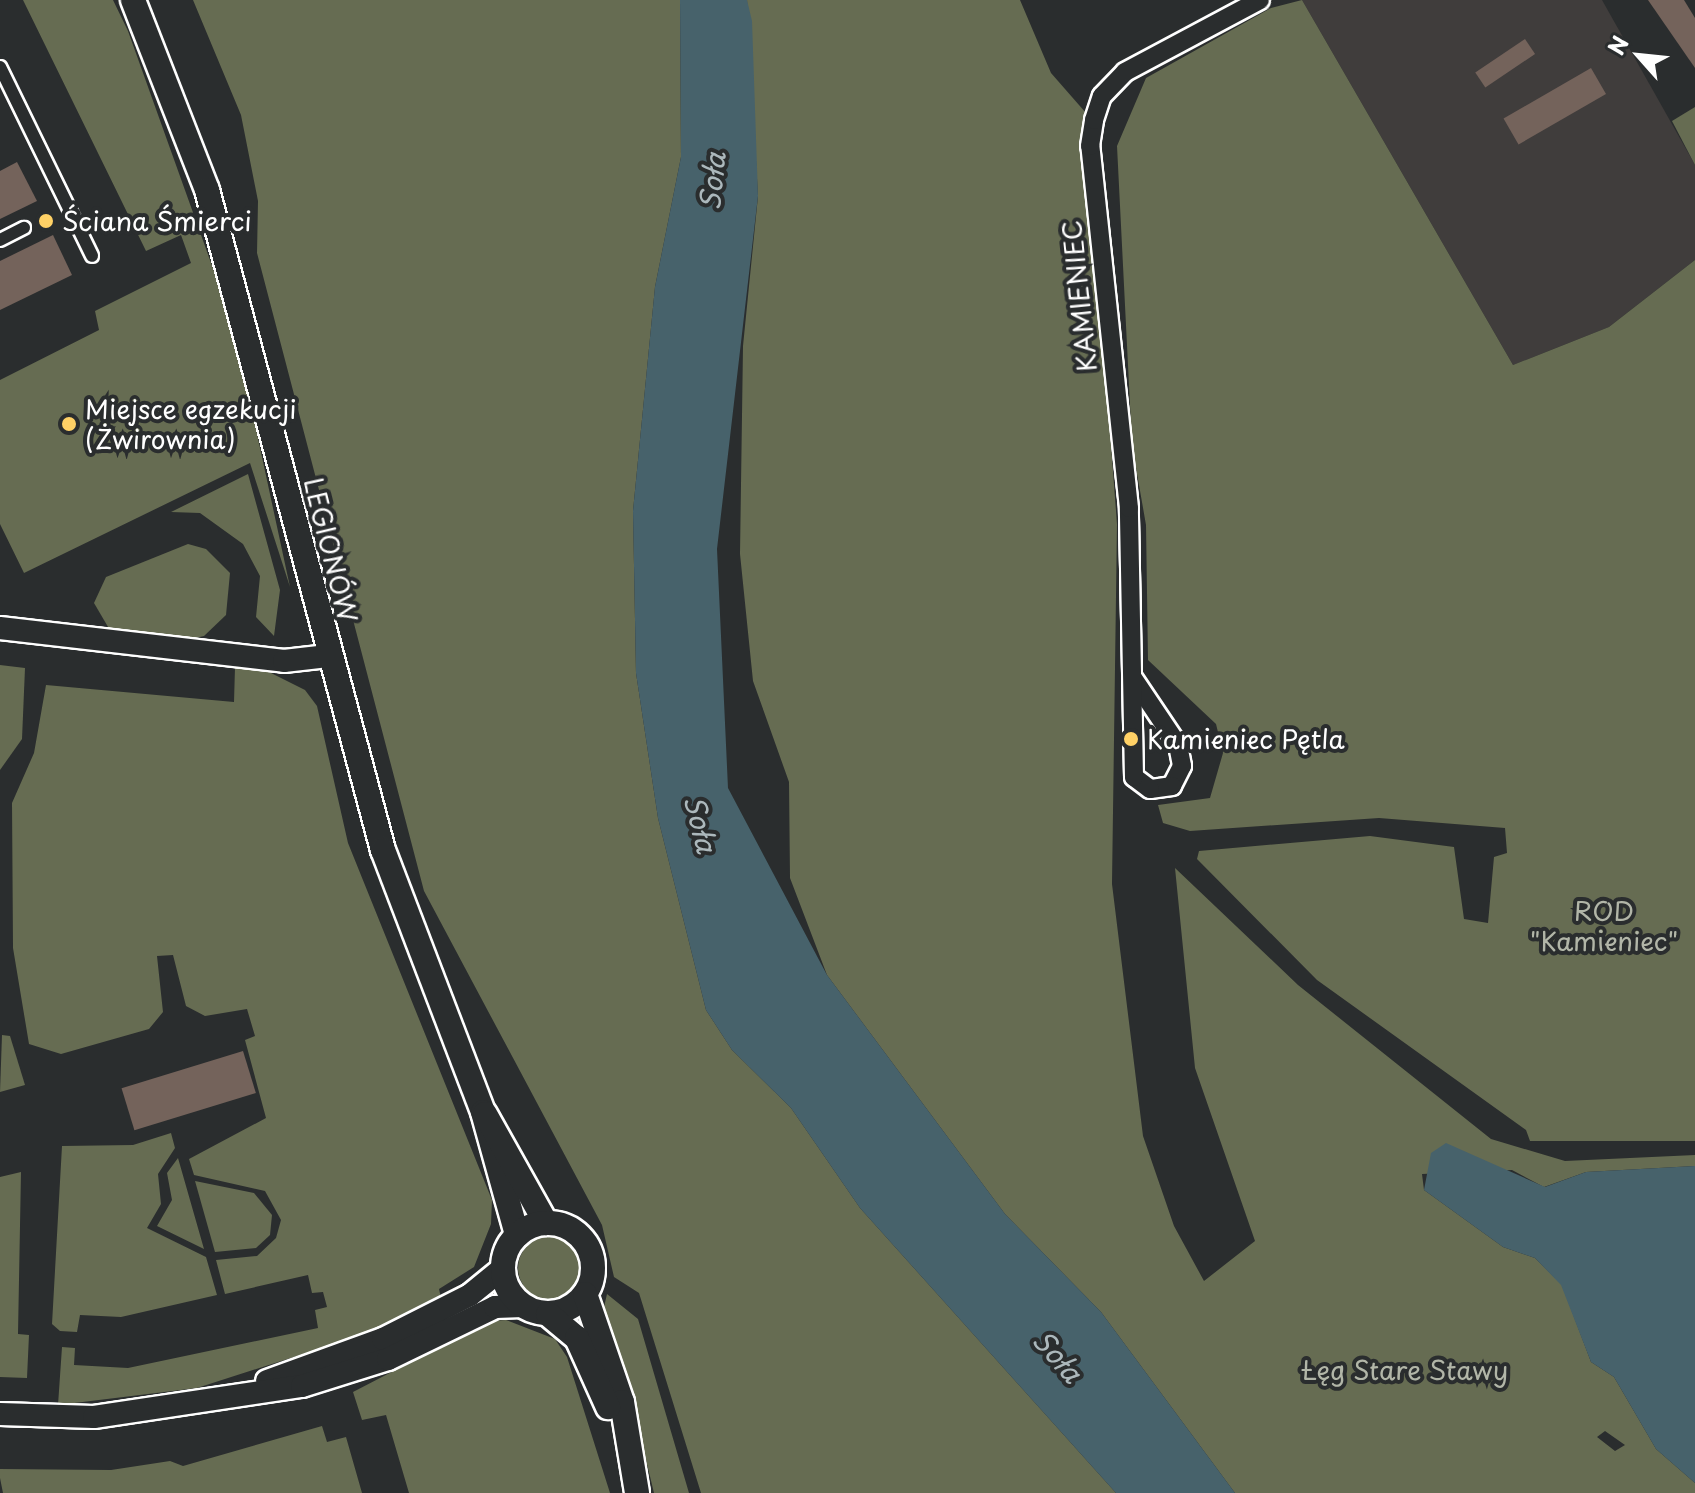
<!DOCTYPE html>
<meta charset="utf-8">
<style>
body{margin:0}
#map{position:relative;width:1695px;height:1493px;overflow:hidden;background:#2a2d2e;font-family:"Playpen Sans",sans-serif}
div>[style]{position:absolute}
.built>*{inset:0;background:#403d3c}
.green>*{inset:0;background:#666c52}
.round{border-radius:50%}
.water>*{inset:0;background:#47626b}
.building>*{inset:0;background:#74635b;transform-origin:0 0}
.roads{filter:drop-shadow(2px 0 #fff) drop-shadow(-2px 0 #fff) drop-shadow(0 2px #fff) drop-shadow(0 -2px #fff)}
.pedestrian>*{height:12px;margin:-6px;padding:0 6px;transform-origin:6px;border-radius:6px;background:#2a2d2e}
.minor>*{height:18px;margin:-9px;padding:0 9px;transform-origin:9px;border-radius:9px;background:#2a2d2e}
.tertiary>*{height:22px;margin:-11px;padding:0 11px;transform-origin:11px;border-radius:11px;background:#2a2d2e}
.secondary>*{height:24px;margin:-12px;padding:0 12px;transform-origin:12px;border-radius:12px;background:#2a2d2e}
.secondary>.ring{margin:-12px;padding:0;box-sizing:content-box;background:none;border:24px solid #2a2d2e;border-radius:50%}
.dots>*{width:22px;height:22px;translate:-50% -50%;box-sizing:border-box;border:4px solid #2a2d2e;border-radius:50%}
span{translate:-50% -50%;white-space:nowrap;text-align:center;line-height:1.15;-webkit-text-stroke:8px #2a2d2e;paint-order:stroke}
.poi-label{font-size:26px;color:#fff}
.left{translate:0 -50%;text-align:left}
.street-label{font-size:26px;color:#fff}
.park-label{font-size:26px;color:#b2b6a8}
.water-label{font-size:28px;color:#acb8bc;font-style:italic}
.north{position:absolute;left:1599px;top:16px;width:80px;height:80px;-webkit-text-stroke:6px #2a2d2e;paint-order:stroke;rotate:297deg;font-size:22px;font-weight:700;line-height:32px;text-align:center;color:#fff}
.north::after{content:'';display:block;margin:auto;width:28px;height:36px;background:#fff;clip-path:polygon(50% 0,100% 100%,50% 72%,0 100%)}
</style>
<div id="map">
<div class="built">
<i style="clip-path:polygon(1302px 0,1602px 0,1695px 165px,1695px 260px,1609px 327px,1513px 365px)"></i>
</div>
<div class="green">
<i style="clip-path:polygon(23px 0,113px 0,128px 31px,234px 327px,290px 587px,250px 463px,24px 573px,0 524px,0 380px,99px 330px,95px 311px,191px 263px,181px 235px,146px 251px)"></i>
<i style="clip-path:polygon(193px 0,680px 0,681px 157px,655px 287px,633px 511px,636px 673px,658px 818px,706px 1010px,732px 1050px,791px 1108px,860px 1208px,1116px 1493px,701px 1493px,639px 1293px,614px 1277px,602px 1225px,424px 891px,257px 253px,258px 201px,241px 115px)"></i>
<i style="clip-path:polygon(evenodd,747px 0,1020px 0,1051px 73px,1086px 113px,1117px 524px,1112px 884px,1143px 1136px,1174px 1226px,1204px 1281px,1255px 1241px,1195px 1068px,1175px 868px,1298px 985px,1491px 1139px,1565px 1161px,1695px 1155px,1695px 1166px,1586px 1172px,1544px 1187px,1512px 1170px,1422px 1174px,1424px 1190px,1503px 1247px,1535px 1258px,1562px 1285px,1591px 1362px,1614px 1377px,1656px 1449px,1695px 1483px,1695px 1493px,1235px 1493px,1101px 1312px,1005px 1214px,827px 975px,790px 878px,789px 782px,753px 681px,740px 554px,743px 346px,758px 196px,747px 0,1605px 1431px,1625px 1445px,1615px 1451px,1597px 1437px,1605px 1431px)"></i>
<i style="clip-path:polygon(1302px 0,1513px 365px,1609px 327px,1695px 260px,1695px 1141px,1530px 1141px,1526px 1130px,1317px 980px,1197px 859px,1199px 851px,1370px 836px,1454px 847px,1464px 919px,1488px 923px,1494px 857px,1507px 853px,1505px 828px,1379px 818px,1190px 831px,1163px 823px,1158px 805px,1210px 798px,1223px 753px,1216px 724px,1148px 660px,1146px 525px,1132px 445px,1117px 146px,1146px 78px,1271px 8px)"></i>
<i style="clip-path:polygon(1695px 107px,1695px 165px,1672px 121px)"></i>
<i style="clip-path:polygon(248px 474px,280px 590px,274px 636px,256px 617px,260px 576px,243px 544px,200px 513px,171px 512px)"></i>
<i style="clip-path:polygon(188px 544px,206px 549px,230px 573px,226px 615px,204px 636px,187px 640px,111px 632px,94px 603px,106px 577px)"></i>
<i style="clip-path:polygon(0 665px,25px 668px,22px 739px,0 770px)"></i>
<i style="clip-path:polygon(235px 667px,261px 668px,305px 690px,317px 706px,348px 843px,492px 1200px,491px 1224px,474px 1267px,439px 1289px,441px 1298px,375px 1331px,197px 1388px,58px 1405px,62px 1347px,75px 1348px,74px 1365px,128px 1368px,318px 1328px,315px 1310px,327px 1307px,323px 1292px,312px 1293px,308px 1275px,225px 1294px,216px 1260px,257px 1256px,276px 1238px,281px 1220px,265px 1191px,194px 1175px,189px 1159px,266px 1118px,245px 1040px,255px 1036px,247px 1009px,205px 1016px,186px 1006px,173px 955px,157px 956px,163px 1012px,149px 1029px,61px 1054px,29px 1044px,13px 948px,12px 803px,34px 753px,46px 685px,234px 702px)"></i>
<i style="clip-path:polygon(2px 1035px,10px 1036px,25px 1085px,0 1092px)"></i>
<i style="clip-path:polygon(171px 1133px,175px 1148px,158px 1174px,161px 1204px,147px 1228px,206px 1257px,217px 1295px,121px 1317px,80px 1315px,77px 1332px,60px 1331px,52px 1324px,62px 1146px,133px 1145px)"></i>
<i style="clip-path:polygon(178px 1158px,204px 1249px,157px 1226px,172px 1200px,167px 1173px)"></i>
<i style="clip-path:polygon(21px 1172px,18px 1334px,29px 1335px,27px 1378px,0 1377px,0 1177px)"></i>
<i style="clip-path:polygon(195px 1181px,254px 1193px,272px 1215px,270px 1235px,256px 1248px,215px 1252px)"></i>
<i class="round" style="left:518px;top:1237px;width:62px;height:62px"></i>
<i style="clip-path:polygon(607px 1294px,638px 1319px,689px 1493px,654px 1493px,625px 1373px,602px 1316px)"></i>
<i style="clip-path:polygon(506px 1320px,555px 1339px,567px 1357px,610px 1493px,409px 1493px,386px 1415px,362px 1420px,353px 1392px,490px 1321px)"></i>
<i style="clip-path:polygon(322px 1426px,327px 1442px,346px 1437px,362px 1493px,3px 1493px,0 1478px,0 1469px,111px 1470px,170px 1461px,183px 1466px)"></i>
</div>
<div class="water">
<i style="clip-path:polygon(680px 0,747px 0,752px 21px,758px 196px,717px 549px,728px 788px,827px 975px,1005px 1214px,1101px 1312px,1235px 1493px,1116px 1493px,860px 1208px,791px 1108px,732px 1050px,706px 1010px,658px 818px,636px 673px,633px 511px,655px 287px,681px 157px)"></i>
<i style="clip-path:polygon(1446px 1143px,1545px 1187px,1586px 1172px,1695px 1166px,1695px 1483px,1656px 1449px,1614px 1377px,1591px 1362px,1561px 1285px,1535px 1258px,1503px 1247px,1424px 1190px,1431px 1153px)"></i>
</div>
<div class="building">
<i style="clip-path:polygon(1648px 0,1684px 0,1695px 18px,1695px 68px)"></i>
<i style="left:1525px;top:39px;width:18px;height:60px;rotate:56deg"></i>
<i style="left:1591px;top:68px;width:30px;height:101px;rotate:60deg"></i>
<i style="clip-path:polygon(17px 162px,37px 201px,0 219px,0 171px)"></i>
<i style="clip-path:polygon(53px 235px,72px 275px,0 310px,0 261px)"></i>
<i style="left:243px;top:1051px;width:44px;height:127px;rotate:73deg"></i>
</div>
<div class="roads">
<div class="pedestrian">
<i style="left:0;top:67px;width:210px;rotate:64deg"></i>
<i style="left:0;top:240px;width:27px;rotate:-27deg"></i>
</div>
<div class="minor">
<i style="left:1133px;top:678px;width:81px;rotate:56.1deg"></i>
<i style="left:1178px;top:745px;width:21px;rotate:79deg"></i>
<i style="left:1182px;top:766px;width:22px;rotate:117deg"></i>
<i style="left:1172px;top:786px;width:22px;rotate:172deg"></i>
<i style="left:1150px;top:789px;width:20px;rotate:-143deg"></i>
<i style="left:1134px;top:777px;width:269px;rotate:-91.1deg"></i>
<i style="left:1129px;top:508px;width:364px;rotate:-96.1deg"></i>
<i style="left:1090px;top:146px;width:26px;rotate:-81deg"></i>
<i style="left:1094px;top:120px;width:25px;rotate:-72deg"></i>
<i style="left:1102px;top:96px;width:33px;rotate:-46deg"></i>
<i style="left:1125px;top:72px;width:153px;rotate:-28.1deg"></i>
</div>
<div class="tertiary">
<i style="left:0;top:628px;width:286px;rotate:6.6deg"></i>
<i style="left:284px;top:661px;width:44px;rotate:-6.5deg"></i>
<i style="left:267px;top:1381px;width:123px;rotate:-19.9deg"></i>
<i style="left:383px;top:1339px;width:97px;rotate:-26.8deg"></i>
<i style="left:470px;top:1295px;width:41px;rotate:-39.1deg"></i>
<i style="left:0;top:1414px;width:94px;rotate:1.8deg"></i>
<i style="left:94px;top:1417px;width:210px;rotate:-8.5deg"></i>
<i style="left:302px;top:1386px;width:90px;rotate:-17.4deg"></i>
<i style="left:388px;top:1359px;width:119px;rotate:-25.9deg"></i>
<i style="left:495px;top:1307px;width:28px;rotate:-2deg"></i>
</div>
<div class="secondary">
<i style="left:133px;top:0;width:204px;rotate:68.7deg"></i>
<i style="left:207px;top:190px;width:683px;rotate:75.07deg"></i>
<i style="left:383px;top:850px;width:280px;rotate:69.1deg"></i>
<i style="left:483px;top:1112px;width:128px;rotate:74.5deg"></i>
<i style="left:485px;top:1114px;width:125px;rotate:60.8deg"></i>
<i class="ring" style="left:503px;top:1223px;width:66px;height:66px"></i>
<i style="left:585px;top:1294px;width:114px;rotate:71.1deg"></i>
<i style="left:622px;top:1402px;width:92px;rotate:80.6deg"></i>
<i style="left:548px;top:1314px;width:38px;rotate:40deg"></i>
<i style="left:577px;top:1338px;width:76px;rotate:65.8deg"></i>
</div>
</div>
<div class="dots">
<i style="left:46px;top:221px;background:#ffd166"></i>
<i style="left:69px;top:424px;background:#ffd166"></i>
<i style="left:1131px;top:739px;background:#ffd166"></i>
</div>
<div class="poi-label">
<span class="left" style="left:62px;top:221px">Ściana Śmierci</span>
<span class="left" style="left:85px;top:424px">Miejsce egzekucji<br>(Żwirownia)</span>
<span class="left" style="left:1147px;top:739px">Kamieniec Pętla</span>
</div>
<div class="street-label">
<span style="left:1079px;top:296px;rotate:-96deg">KAMIENIEC</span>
<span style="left:331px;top:550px;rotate:76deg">LEGIONÓW</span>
</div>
<div class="park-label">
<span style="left:1604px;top:926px">ROD<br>"Kamieniec"</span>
<span style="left:1405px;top:1370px">Łęg Stare Stawy</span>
</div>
<div class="water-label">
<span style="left:712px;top:181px;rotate:-84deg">Soła</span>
<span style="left:701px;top:824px;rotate:76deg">Soła</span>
<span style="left:1058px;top:1356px;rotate:49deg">Soła</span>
</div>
<div class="north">N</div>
</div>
